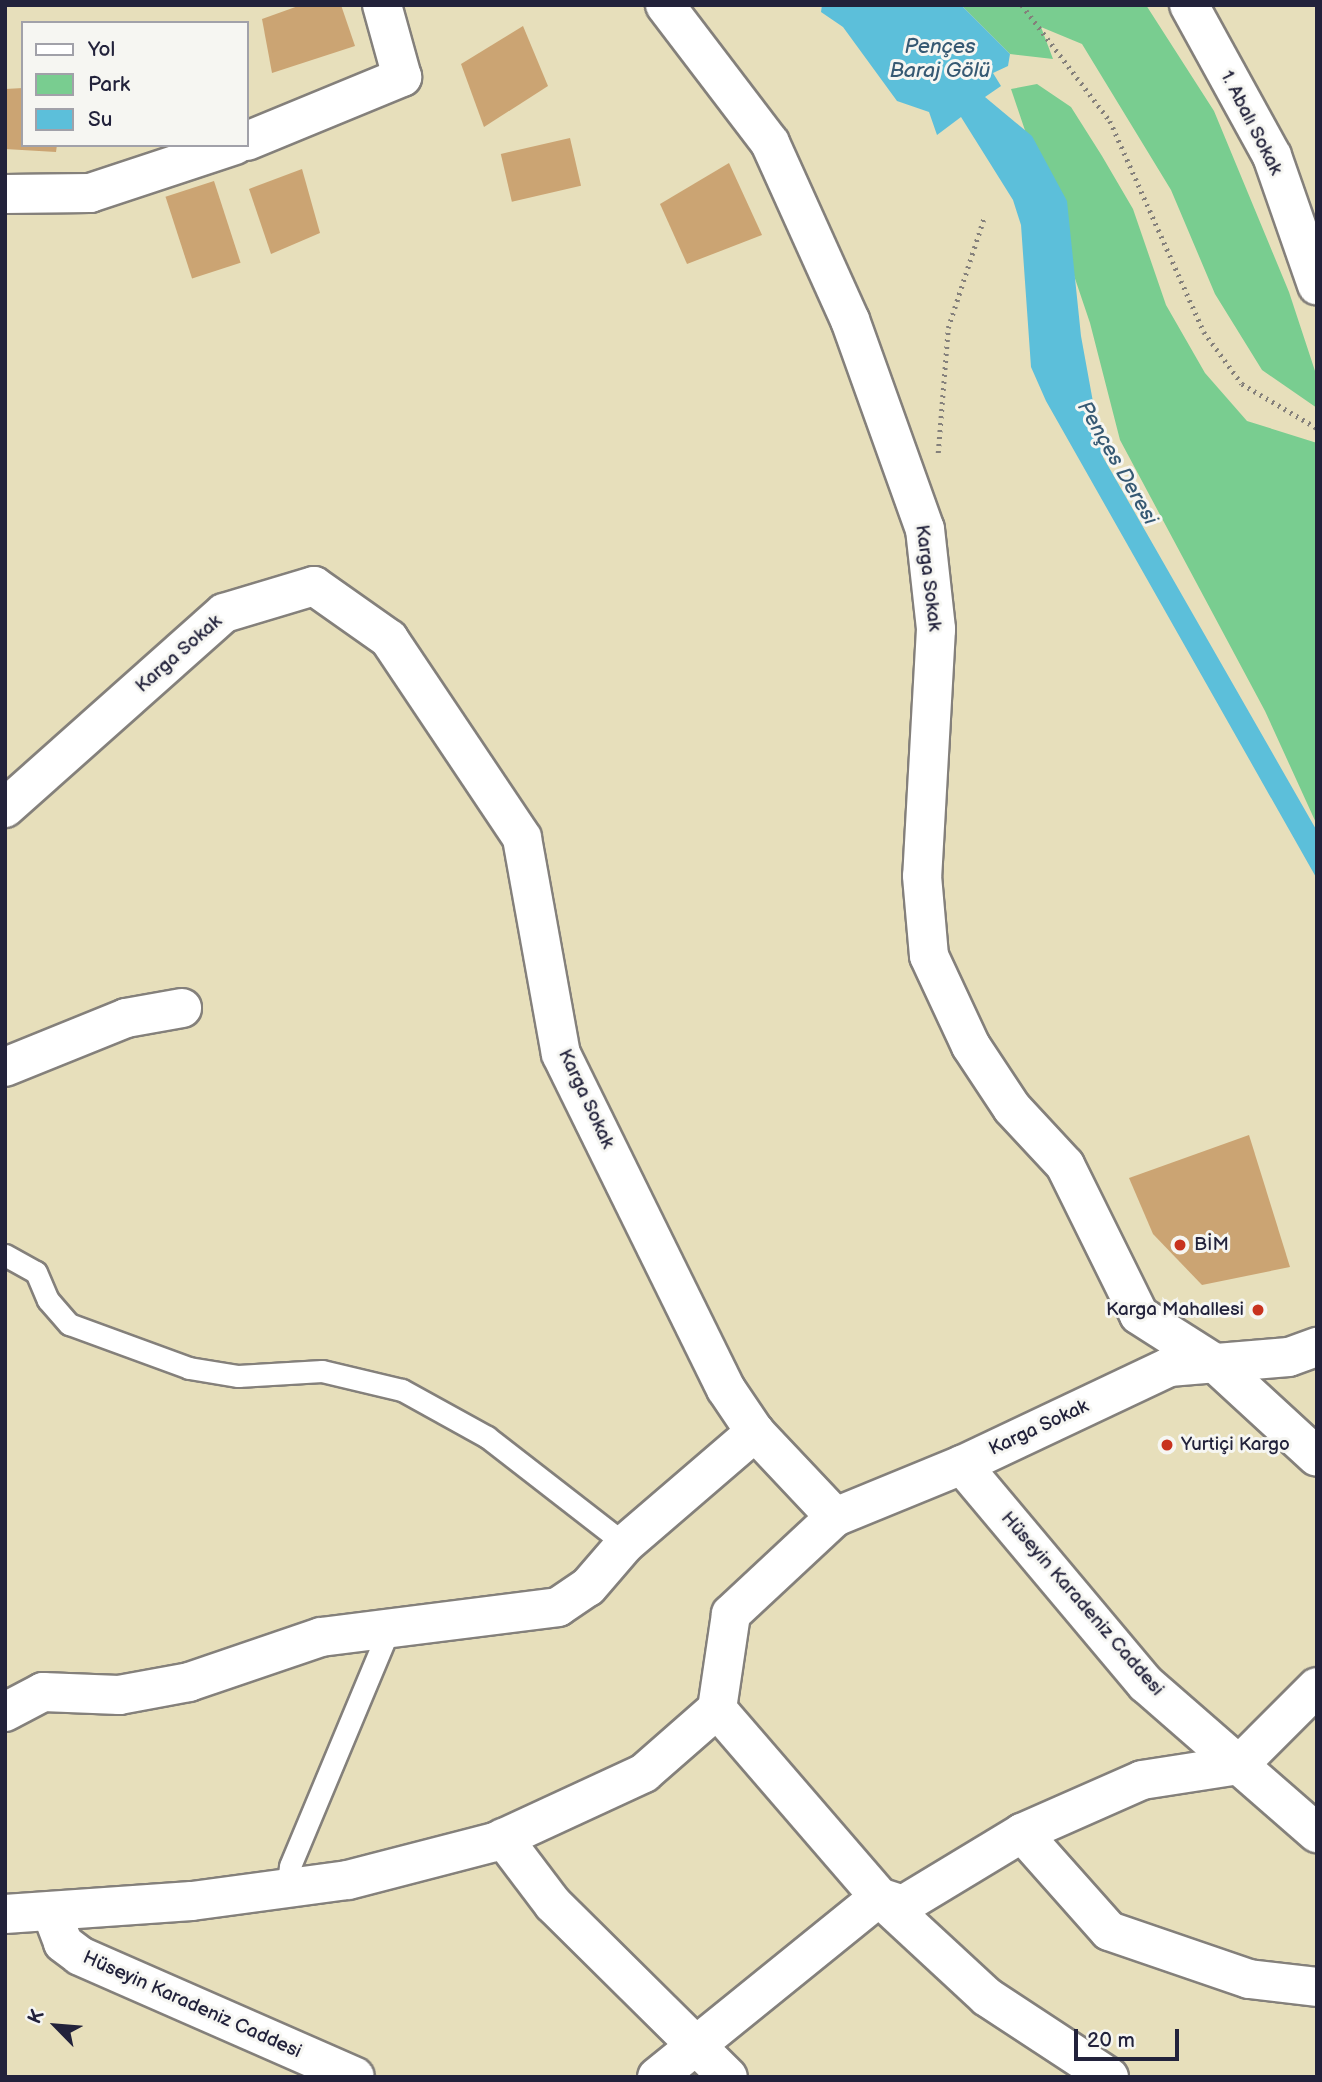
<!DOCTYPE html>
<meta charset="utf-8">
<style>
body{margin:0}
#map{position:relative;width:1322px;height:2082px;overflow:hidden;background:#e7dfbb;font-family:"Balsamiq Sans",sans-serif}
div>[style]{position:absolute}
.green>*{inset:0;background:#79cd90}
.water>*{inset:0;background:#5cbfda}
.building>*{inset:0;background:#cba473;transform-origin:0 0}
.path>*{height:4.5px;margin-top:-2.25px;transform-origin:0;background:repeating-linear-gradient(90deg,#84807b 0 2px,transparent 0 7px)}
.roads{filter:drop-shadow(2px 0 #84807b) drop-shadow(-2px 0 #84807b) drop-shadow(0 2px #84807b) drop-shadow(0 -2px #84807b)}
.lane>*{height:21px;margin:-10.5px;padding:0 10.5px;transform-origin:10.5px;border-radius:10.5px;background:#fff}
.street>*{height:38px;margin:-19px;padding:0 19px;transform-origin:19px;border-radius:19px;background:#fff}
.secondary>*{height:38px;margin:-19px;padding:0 19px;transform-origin:19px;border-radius:19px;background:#fff}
.dots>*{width:19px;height:19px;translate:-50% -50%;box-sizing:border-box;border:4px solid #f6f6f2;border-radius:50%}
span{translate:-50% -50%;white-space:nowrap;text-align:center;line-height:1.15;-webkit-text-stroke:6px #f6f6f2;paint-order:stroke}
.street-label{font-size:19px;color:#22223b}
.poi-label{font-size:19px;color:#22223b}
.left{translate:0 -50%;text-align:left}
.right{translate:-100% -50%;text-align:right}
.water-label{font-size:21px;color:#365973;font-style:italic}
.frame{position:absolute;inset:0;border:7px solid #22223b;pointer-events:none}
.legend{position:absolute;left:21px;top:21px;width:228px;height:126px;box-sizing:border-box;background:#f6f6f2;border:2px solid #a1a1a9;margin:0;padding:9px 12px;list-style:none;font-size:21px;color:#22223b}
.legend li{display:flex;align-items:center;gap:14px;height:35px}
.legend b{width:35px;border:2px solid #a1a1a9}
.north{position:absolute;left:21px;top:1991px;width:70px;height:70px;-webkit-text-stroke:5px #f6f6f2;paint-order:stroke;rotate:295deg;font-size:19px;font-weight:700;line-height:28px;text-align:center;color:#22223b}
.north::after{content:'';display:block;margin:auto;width:24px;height:32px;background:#22223b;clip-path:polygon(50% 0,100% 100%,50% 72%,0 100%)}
.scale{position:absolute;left:1074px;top:2029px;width:105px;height:32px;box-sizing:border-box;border:4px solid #22223b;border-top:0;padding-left:9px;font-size:21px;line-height:24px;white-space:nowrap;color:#22223b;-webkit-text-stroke:5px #f6f6f2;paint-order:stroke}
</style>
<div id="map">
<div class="green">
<i style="clip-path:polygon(961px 5px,1146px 5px,1214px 111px,1289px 292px,1317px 377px,1317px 408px,1262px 370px,1215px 294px,1171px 190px,1082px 44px,1041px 27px,1053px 59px,1010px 54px)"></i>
<i style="clip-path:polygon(1037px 84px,1071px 107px,1102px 156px,1133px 209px,1166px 305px,1205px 373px,1247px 421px,1317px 443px,1317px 825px,1265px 711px,1120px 440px,1090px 323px,1011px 89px)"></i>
</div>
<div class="water">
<i style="clip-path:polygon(822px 5px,961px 5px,1010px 54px,1008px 66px,993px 73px,1001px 86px,985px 97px,1032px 136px,1067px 201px,1081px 336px,1103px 457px,1317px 831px,1317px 879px,1046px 401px,1031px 367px,1021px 225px,1013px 200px,961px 117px,937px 135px,929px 112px,897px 101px,843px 27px,821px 12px)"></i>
</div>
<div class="building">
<i style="clip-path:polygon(301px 5px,341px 5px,355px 46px,272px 73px,262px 19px)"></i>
<i style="clip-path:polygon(523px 26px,548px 86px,484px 127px,461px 64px)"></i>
<i style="clip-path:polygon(23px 88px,23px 145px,57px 145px,56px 152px,5px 149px,5px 89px)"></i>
<i style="left:570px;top:138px;width:49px;height:71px;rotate:77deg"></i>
<i style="clip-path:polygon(729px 163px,762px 235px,687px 264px,660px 204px)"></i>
<i style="clip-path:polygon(302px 169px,320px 233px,271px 254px,249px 189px)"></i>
<i style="left:214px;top:181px;width:86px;height:51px;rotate:72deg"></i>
<i style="clip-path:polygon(1249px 1135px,1290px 1267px,1202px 1285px,1153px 1234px,1129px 1178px)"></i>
</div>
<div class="path">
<i style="left:1022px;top:5px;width:146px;rotate:52.8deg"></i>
<i style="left:1110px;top:121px;width:231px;rotate:66deg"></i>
<i style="left:1204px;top:332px;width:64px;rotate:53.8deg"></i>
<i style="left:1242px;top:384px;width:87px;rotate:30.4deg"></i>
<i style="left:938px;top:453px;width:125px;rotate:-85.4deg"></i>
<i style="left:948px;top:328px;width:116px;rotate:-71.9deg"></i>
</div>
<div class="roads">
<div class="lane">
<i style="left:5px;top:1255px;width:35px;rotate:29deg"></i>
<i style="left:36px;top:1272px;width:30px;rotate:67deg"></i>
<i style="left:48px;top:1300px;width:32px;rotate:49deg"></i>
<i style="left:69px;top:1324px;width:128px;rotate:20.1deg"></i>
<i style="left:189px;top:1368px;width:50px;rotate:9.3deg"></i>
<i style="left:238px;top:1376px;width:84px;rotate:-3.4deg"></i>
<i style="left:322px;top:1371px;width:82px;rotate:13.4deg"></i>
<i style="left:402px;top:1390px;width:97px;rotate:28.9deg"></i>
<i style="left:487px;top:1437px;width:175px;rotate:37.8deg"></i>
<i style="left:287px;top:1888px;width:22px;rotate:-82deg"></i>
<i style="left:290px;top:1866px;width:259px;rotate:-67.3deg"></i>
</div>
<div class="street">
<i style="left:665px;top:5px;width:173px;rotate:52.7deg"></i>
<i style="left:770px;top:143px;width:194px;rotate:65.7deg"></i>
<i style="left:850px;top:320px;width:222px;rotate:70.3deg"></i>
<i style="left:925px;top:529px;width:101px;rotate:83.7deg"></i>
<i style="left:936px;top:629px;width:247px;rotate:93.2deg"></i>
<i style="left:922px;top:876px;width:80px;rotate:85deg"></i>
<i style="left:929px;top:956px;width:99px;rotate:65deg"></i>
<i style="left:971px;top:1046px;width:74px;rotate:56.5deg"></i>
<i style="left:1012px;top:1108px;width:78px;rotate:47.1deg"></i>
<i style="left:1065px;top:1165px;width:167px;rotate:63.7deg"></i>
<i style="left:1139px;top:1315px;width:91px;rotate:32.5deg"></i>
<i style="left:1216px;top:1364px;width:137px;rotate:42.6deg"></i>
<i style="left:1189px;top:5px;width:172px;rotate:61.2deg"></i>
<i style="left:1272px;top:156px;width:137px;rotate:70.8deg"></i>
<i style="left:247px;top:141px;width:168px;rotate:-22.4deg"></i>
<i style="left:402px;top:77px;width:75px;rotate:-105.5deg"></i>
<i style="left:5px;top:194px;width:85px;rotate:-0.7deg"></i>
<i style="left:90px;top:193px;width:153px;rotate:-18.3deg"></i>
<i style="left:5px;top:808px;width:293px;rotate:-41.7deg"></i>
<i style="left:224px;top:613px;width:94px;rotate:-16.7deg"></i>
<i style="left:314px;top:586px;width:92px;rotate:35.2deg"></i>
<i style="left:389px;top:639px;width:239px;rotate:56.2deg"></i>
<i style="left:522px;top:838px;width:219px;rotate:79.8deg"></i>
<i style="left:561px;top:1054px;width:373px;rotate:63.8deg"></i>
<i style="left:726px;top:1389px;width:52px;rotate:56deg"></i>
<i style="left:755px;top:1432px;width:117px;rotate:46.7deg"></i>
<i style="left:5px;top:1067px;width:131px;rotate:-22deg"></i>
<i style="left:126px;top:1018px;width:57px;rotate:-10.1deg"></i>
<i style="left:962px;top:1465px;width:286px;rotate:50deg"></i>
<i style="left:1146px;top:1684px;width:227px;rotate:41.1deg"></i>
<i style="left:717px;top:1709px;width:248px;rotate:49.2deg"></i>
<i style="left:879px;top:1897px;width:147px;rotate:42.8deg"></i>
<i style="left:987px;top:1997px;width:146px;rotate:33.3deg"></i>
<i style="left:5px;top:1712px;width:43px;rotate:-27.8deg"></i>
<i style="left:43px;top:1692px;width:76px;rotate:2.3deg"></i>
<i style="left:119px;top:1695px;width:71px;rotate:-10.5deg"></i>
<i style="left:189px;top:1682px;width:139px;rotate:-18.8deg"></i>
<i style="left:321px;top:1637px;width:239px;rotate:-7.2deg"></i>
<i style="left:558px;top:1607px;width:36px;rotate:-34deg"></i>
<i style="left:588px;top:1587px;width:57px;rotate:-49.3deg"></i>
<i style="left:625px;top:1544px;width:172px;rotate:-40.7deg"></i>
<i style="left:1022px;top:1833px;width:131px;rotate:48.4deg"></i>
<i style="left:1109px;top:1931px;width:148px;rotate:18.9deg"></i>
<i style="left:1249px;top:1979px;width:68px;rotate:6.7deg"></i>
<i style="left:503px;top:1838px;width:83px;rotate:52.9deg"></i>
<i style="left:553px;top:1904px;width:246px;rotate:44.7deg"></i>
<i style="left:51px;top:1911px;width:34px;rotate:69deg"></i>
<i style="left:63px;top:1943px;width:21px;rotate:37deg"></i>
<i style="left:80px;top:1956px;width:300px;rotate:23.7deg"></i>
<i style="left:657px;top:2077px;width:286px;rotate:-39deg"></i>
<i style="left:879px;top:1897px;width:25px;rotate:18deg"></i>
<i style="left:903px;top:1905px;width:139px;rotate:-31.2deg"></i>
<i style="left:1022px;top:1833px;width:131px;rotate:-23.8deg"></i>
<i style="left:1142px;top:1780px;width:98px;rotate:-8.8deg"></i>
<i style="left:1239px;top:1765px;width:110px;rotate:-45deg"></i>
</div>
<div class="secondary">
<i style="left:5px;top:1914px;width:187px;rotate:-4deg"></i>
<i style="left:192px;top:1901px;width:157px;rotate:-7.7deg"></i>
<i style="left:348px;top:1880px;width:152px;rotate:-14.5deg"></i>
<i style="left:495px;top:1842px;width:164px;rotate:-24.8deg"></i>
<i style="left:644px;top:1773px;width:97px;rotate:-41.2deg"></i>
<i style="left:717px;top:1709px;width:96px;rotate:-81.6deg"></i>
<i style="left:731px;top:1614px;width:142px;rotate:-43deg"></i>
<i style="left:835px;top:1517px;width:137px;rotate:-22.3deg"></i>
<i style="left:962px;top:1465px;width:229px;rotate:-25.3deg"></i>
<i style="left:1169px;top:1367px;width:120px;rotate:-4.8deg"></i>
<i style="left:1289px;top:1357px;width:30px;rotate:-20deg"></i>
</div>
</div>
<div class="dots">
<i style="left:1180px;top:1245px;background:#c8321e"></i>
<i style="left:1258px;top:1310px;background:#c8321e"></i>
<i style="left:1167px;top:1445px;background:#c8321e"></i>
</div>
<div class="street-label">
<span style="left:1251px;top:123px;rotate:63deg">1. Abalı Sokak</span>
<span style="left:928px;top:578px;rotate:83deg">Karga Sokak</span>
<span style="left:179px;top:654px;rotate:-41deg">Karga Sokak</span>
<span style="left:586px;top:1099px;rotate:65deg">Karga Sokak</span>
<span style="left:1039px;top:1428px;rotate:-25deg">Karga Sokak</span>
<span style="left:1082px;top:1604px;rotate:49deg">Hüseyin Karadeniz Caddesi</span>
<span style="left:192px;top:2005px;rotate:24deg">Hüseyin Karadeniz Caddesi</span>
</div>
<div class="poi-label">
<span class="left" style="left:1194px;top:1245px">BİM</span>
<span class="right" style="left:1244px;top:1310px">Karga Mahallesi</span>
<span class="left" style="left:1181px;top:1445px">Yurtiçi Kargo</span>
</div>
<div class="water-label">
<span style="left:940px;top:59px">Pençes<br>Baraj Gölü</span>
<span style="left:1117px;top:463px;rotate:60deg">Pençes Deresi</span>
</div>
<div class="frame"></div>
<ul class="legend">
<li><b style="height:9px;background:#fff"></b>Yol</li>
<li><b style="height:19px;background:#79cd90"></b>Park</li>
<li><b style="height:19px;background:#5cbfda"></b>Su</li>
</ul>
<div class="north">K</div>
<div class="scale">20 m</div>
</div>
